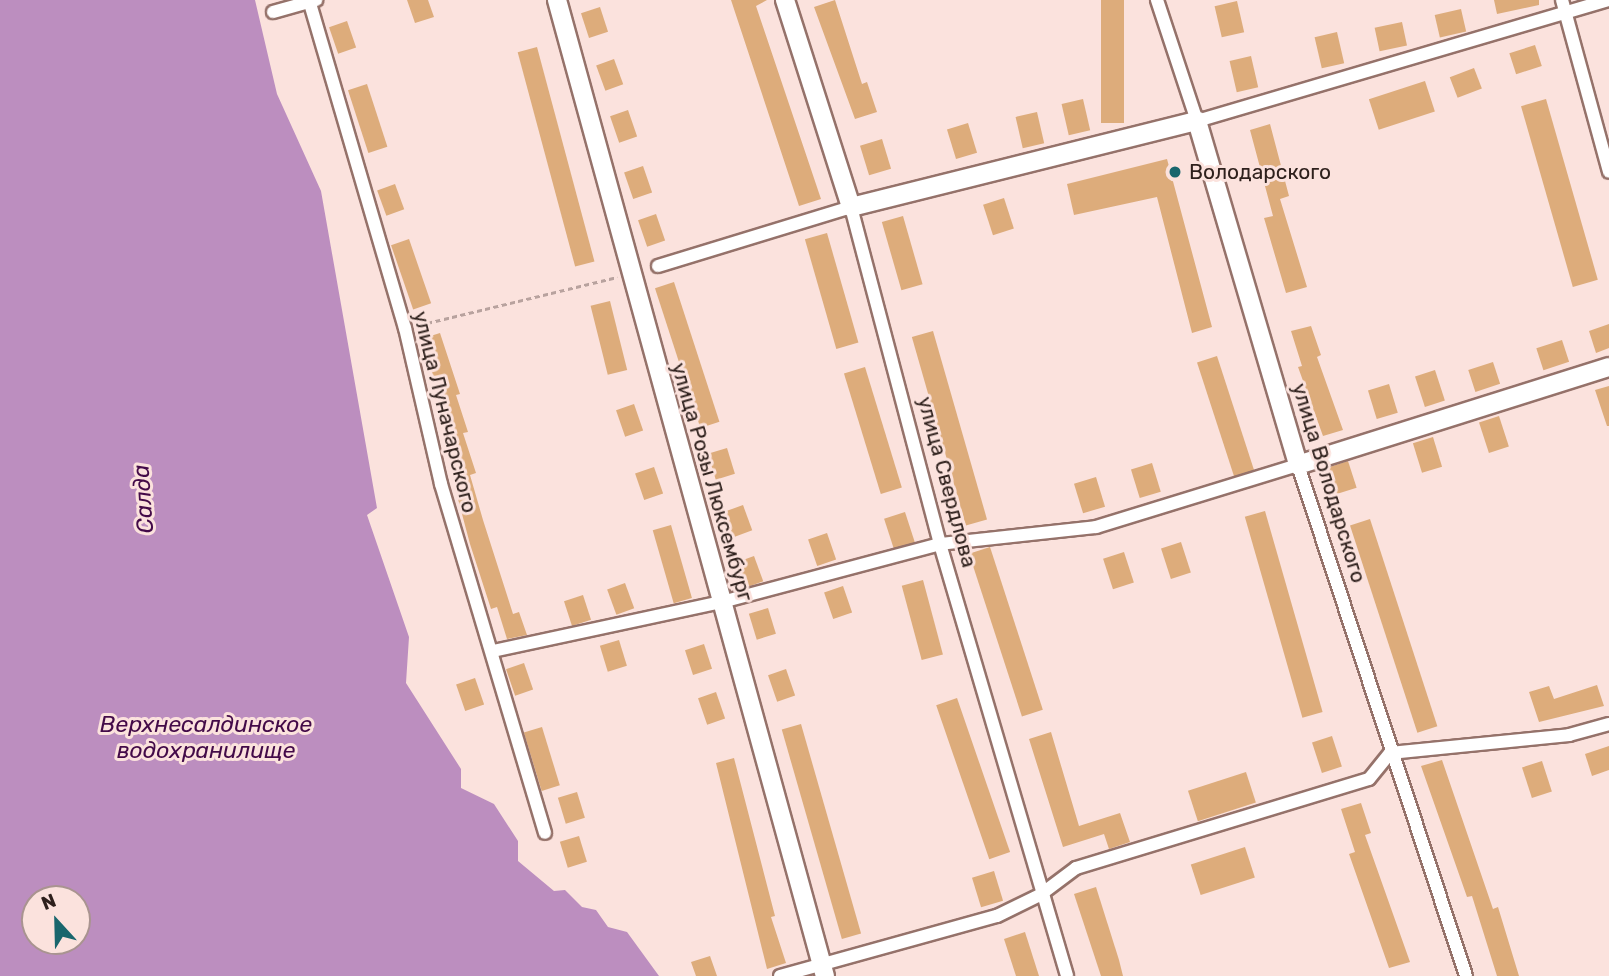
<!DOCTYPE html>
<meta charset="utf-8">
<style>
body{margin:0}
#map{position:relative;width:1609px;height:976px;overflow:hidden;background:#fbe2dd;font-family:Rubik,sans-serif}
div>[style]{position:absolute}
.water>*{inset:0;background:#bc8ebf}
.building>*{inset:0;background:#ddac7b;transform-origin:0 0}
.path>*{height:2.5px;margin-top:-1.25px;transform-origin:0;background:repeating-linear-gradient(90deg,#b8a29e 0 5px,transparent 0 8.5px)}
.roads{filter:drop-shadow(2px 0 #95726a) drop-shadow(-2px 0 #95726a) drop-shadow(0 2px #95726a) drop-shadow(0 -2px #95726a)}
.street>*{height:12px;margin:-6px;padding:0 6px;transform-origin:6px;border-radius:6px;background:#fff}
.secondary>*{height:18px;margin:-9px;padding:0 9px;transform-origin:9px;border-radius:9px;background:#fff}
.dots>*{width:19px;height:19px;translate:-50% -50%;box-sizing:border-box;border:4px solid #fbe2dd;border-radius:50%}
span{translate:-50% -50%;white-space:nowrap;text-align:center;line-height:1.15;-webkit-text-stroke:6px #fbe2dd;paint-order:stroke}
.poi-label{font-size:21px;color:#2e201c}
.left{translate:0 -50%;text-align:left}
.street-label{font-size:21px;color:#2e201c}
.water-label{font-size:23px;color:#430a48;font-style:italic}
.north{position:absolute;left:21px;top:885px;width:70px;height:70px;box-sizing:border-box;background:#fbe2dd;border:2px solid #a99490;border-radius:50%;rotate:338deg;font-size:19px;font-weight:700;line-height:28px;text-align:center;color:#2e201c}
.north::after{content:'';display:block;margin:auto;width:24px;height:32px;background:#19666d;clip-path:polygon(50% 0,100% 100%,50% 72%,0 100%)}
</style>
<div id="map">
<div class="water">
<i style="clip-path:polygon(evenodd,0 0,255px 0,277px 94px,321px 191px,377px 508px,367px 515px,409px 637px,406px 683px,461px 769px,461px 788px,494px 804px,518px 841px,518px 861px,554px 891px,565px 890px,582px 907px,596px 910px,608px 927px,627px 932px,659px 976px,0 976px,0 0,35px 899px,77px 899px,77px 941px,35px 941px,35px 899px)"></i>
</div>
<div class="building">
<i style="clip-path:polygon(407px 0,428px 0,434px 17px,415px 23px)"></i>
<i style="clip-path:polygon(731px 0,767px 0,756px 6px,821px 199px,799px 206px)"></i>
<i style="clip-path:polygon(835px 0,862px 84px,867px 82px,877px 112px,855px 119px,814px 7px)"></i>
<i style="left:1101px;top:0;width:23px;height:123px"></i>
<i style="clip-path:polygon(1494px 0,1539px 0,1539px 5px,1497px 14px)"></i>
<i style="left:1237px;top:1px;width:32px;height:23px;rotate:77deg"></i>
<i style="left:600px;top:7px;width:26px;height:20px;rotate:72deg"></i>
<i style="left:1461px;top:9px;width:23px;height:27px;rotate:77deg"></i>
<i style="left:347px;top:21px;width:28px;height:19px;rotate:71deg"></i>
<i style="left:1402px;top:22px;width:24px;height:28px;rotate:78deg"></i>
<i style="left:1337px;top:32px;width:32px;height:23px;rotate:77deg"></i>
<i style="left:1535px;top:45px;width:22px;height:27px;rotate:72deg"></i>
<i style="left:537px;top:47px;width:222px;height:20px;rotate:75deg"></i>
<i style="left:1251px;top:56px;width:32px;height:22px;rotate:77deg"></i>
<i style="left:614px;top:59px;width:27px;height:19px;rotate:70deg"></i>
<i style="left:1474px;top:68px;width:22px;height:26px;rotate:69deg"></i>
<i style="left:1425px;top:81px;width:32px;height:59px;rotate:72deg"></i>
<i style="left:367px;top:84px;width:66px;height:20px;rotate:72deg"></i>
<i style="left:1083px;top:99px;width:32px;height:22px;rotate:77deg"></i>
<i style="left:1546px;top:99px;width:188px;height:26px;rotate:74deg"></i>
<i style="left:628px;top:110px;width:28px;height:19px;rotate:71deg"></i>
<i style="left:1037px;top:112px;width:32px;height:22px;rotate:77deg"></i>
<i style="left:968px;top:123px;width:31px;height:22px;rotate:73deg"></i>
<i style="clip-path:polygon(1270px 124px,1289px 196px,1280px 199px,1307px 287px,1286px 293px,1264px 218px,1273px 216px,1250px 130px)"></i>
<i style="left:882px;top:139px;width:31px;height:23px;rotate:73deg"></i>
<i style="clip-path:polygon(1167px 159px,1212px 327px,1192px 333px,1157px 197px,1074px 215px,1067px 184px)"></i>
<i style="left:643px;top:166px;width:28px;height:20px;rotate:71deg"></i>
<i style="left:395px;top:184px;width:27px;height:19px;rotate:70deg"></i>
<i style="left:1004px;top:198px;width:32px;height:22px;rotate:72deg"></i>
<i style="left:656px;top:214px;width:28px;height:19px;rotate:71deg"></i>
<i style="left:903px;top:216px;width:71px;height:22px;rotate:74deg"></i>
<i style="left:827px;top:233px;width:114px;height:23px;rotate:74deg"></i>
<i style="left:409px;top:239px;width:68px;height:19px;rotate:71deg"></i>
<i style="left:674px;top:282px;width:147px;height:20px;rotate:72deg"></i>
<i style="left:610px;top:301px;width:71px;height:20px;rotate:76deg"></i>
<i style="clip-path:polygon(1609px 324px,1609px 348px,1596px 353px,1589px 331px)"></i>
<i style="clip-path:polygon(1311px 326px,1321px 355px,1317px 357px,1343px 430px,1323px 436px,1298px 367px,1302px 366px,1291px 331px)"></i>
<i style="left:933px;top:331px;width:196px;height:22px;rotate:74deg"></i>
<i style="clip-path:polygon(440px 333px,460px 394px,456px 395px,468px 432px,463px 433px,476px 473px,470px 475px,483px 520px,513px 614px,519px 612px,527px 635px,507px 639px,497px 607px,491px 609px,470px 544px,458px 499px,463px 498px,449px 453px,454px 451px,441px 412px,445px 411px,421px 339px)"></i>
<i style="left:1562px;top:340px;width:23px;height:27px;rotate:72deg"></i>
<i style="left:1217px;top:356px;width:120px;height:21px;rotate:72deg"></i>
<i style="left:1493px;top:362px;width:23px;height:26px;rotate:72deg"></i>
<i style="left:865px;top:367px;width:126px;height:22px;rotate:73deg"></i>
<i style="left:1435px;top:370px;width:32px;height:21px;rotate:72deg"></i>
<i style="left:1389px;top:384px;width:30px;height:22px;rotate:73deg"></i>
<i style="clip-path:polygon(1609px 386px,1609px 426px,1607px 426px,1595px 390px)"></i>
<i style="left:634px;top:404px;width:28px;height:19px;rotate:71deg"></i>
<i style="left:1499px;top:416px;width:32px;height:21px;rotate:72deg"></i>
<i style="left:1433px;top:437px;width:31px;height:21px;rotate:73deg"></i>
<i style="left:727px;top:448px;width:27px;height:20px;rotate:73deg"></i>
<i style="left:1348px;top:461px;width:28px;height:21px;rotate:72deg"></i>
<i style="left:1152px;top:463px;width:30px;height:22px;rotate:73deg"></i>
<i style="left:654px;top:467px;width:28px;height:20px;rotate:71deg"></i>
<i style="left:1096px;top:477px;width:31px;height:23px;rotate:73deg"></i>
<i style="left:743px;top:505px;width:27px;height:20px;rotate:70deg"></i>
<i style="left:1265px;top:511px;width:209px;height:21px;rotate:74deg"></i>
<i style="left:905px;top:512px;width:32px;height:22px;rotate:72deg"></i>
<i style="left:1370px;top:519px;width:218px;height:21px;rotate:72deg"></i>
<i style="left:671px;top:525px;width:76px;height:19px;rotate:74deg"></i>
<i style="left:827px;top:533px;width:28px;height:20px;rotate:71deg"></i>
<i style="left:1181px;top:542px;width:32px;height:21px;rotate:72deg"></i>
<i style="left:990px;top:547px;width:171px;height:22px;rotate:72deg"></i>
<i style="left:1124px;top:552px;width:32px;height:22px;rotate:72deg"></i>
<i style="left:754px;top:556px;width:27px;height:19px;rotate:70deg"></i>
<i style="left:923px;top:580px;width:77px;height:22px;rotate:75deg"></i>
<i style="left:625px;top:583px;width:27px;height:19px;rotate:70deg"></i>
<i style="left:843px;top:586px;width:28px;height:20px;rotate:71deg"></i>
<i style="left:583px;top:595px;width:26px;height:20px;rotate:72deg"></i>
<i style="left:768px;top:608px;width:27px;height:20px;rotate:73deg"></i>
<i style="left:619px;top:640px;width:27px;height:20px;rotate:73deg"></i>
<i style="left:704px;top:644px;width:26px;height:20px;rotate:72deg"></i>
<i style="left:524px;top:663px;width:28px;height:19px;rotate:71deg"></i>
<i style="left:786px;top:669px;width:28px;height:19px;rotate:71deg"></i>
<i style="left:475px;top:678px;width:28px;height:20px;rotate:71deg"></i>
<i style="clip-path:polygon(1597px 685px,1604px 706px,1539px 722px,1529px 692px,1549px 686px,1554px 699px)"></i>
<i style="left:716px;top:692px;width:28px;height:19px;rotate:71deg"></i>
<i style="left:957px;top:698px;width:163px;height:22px;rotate:71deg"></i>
<i style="left:801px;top:724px;width:218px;height:20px;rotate:74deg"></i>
<i style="left:542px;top:727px;width:61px;height:19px;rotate:73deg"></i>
<i style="clip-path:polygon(1051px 732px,1079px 826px,1120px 813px,1130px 842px,1109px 849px,1104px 834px,1063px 847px,1029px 739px)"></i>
<i style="left:1332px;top:736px;width:32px;height:21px;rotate:72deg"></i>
<i style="clip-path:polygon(1609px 746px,1609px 770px,1592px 776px,1585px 754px)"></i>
<i style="clip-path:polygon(734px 758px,775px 916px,771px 917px,786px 963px,767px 969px,716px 763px)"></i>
<i style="clip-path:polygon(1442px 760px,1493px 909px,1498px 907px,1519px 976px,1497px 976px,1472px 896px,1467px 897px,1421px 766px)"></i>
<i style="left:1542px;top:761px;width:32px;height:21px;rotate:72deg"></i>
<i style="left:1246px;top:772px;width:32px;height:61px;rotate:72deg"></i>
<i style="left:577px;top:792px;width:27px;height:20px;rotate:73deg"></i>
<i style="clip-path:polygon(1361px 803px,1371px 833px,1365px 835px,1410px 962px,1389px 968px,1349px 854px,1355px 852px,1341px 809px)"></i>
<i style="left:579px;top:836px;width:27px;height:20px;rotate:73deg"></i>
<i style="left:1245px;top:847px;width:32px;height:57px;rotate:72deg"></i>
<i style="left:994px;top:871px;width:31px;height:23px;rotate:73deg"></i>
<i style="clip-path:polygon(1096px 887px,1119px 960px,1123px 976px,1101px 976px,1074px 894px)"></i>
<i style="clip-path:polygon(1025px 932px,1039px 976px,1016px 976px,1004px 939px)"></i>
<i style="clip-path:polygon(710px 956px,717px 976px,696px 976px,691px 962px)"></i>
</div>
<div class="path">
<i style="left:419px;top:325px;width:204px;rotate:-13.6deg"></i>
</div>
<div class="roads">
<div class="street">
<i style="left:309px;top:0;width:342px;rotate:73.7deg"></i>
<i style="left:405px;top:328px;width:160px;rotate:77deg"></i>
<i style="left:441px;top:484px;width:364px;rotate:73.4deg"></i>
<i style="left:1157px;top:0;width:127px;rotate:71.7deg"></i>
<i style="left:1197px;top:121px;width:429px;rotate:-16.4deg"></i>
<i style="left:1562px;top:0;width:178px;rotate:74.7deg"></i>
<i style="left:273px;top:12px;width:45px;rotate:-15.6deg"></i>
<i style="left:658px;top:266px;width:202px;rotate:-17deg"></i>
<i style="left:851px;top:207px;width:349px;rotate:75.2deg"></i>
<i style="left:940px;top:544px;width:450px;rotate:73.6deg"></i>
<i style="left:493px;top:651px;width:234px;rotate:-12.1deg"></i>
<i style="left:722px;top:602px;width:226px;rotate:-14.9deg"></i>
<i style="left:940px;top:544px;width:157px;rotate:-6.2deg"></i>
<i style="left:1096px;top:527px;width:211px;rotate:-17.1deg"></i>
<i style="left:1298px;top:465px;width:538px;rotate:71.8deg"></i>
<i style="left:780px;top:976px;width:225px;rotate:-15.5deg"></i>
<i style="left:997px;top:916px;width:48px;rotate:-26deg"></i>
<i style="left:1040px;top:895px;width:45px;rotate:-36.9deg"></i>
<i style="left:1076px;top:868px;width:306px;rotate:-16.9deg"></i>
<i style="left:1369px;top:779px;width:33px;rotate:-51deg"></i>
<i style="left:1390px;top:753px;width:180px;rotate:-5.7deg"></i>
<i style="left:1569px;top:735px;width:41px;rotate:-15.4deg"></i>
</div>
<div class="secondary">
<i style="left:557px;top:0;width:1012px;rotate:74.65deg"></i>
<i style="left:785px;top:0;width:217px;rotate:72.3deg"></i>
<i style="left:851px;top:207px;width:357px;rotate:-14deg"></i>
<i style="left:1197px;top:121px;width:359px;rotate:73.6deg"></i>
<i style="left:1298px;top:465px;width:326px;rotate:-17.5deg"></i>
</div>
</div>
<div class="dots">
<i style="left:1175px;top:172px;background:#19666d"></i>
</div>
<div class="poi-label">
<span class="left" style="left:1189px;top:172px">Володарского</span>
</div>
<div class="street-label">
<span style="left:445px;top:412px;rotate:76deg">улица Луначарского</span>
<span style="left:712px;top:482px;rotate:74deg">улица Розы Люксембург</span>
<span style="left:947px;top:482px;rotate:75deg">улица Свердлова</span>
<span style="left:1329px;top:483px;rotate:73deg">улица Володарского</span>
</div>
<div class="water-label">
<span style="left:143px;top:499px;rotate:-94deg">Салда</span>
<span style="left:206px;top:737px">Верхнесалдинское<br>водохранилище</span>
</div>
<div class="north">N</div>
</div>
